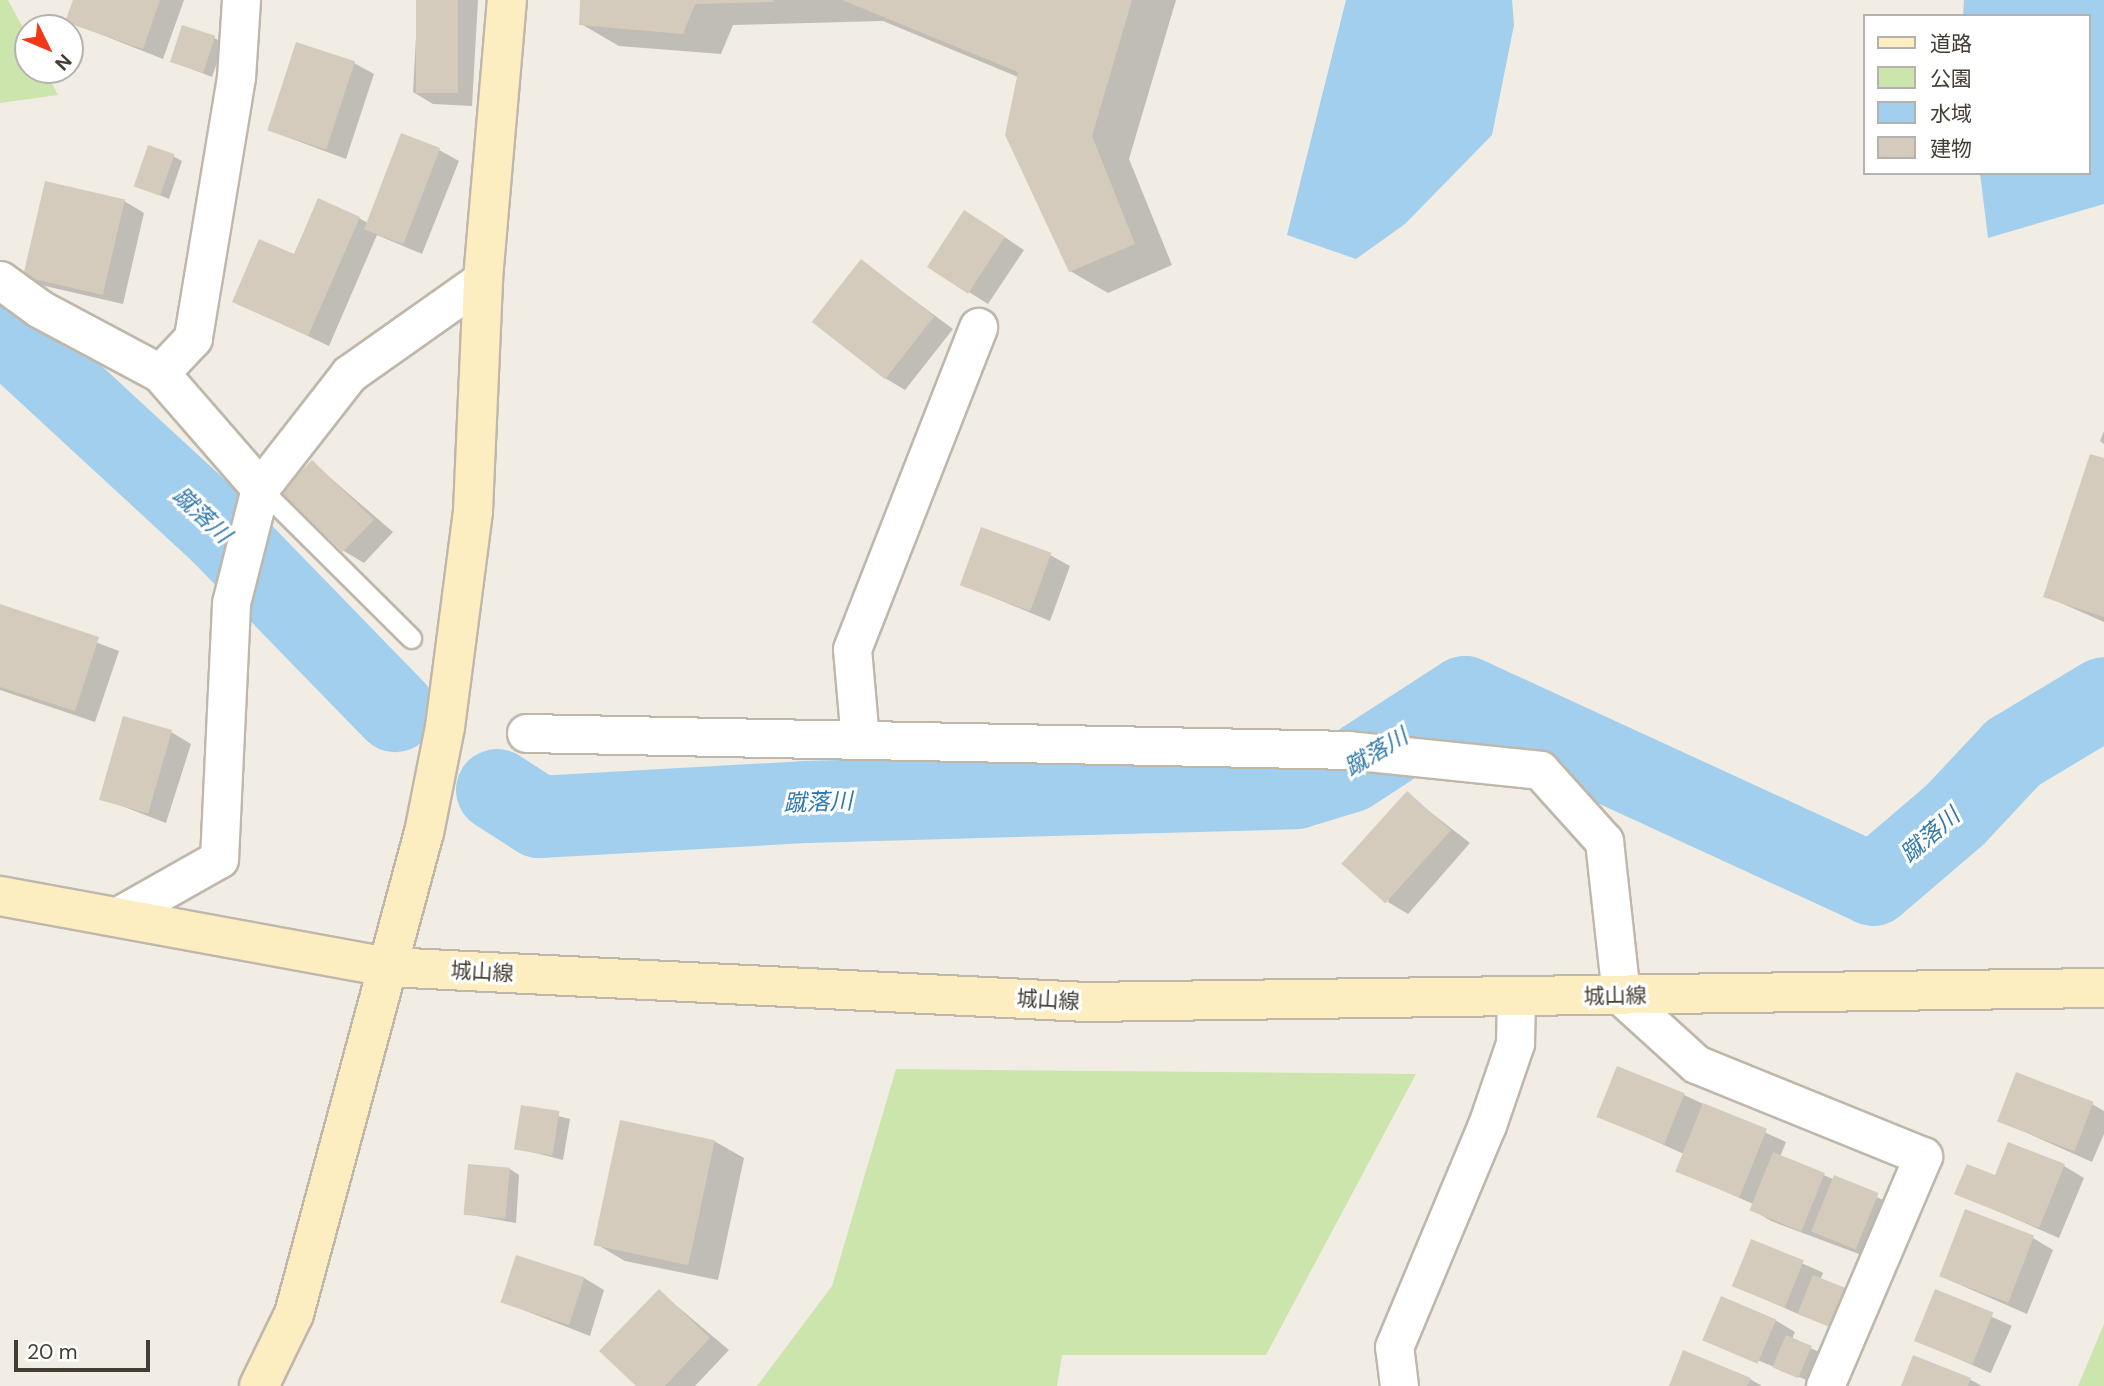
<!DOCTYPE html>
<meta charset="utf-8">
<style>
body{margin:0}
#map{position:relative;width:2104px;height:1386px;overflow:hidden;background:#f1ede4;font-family:"DM Sans","Noto Sans JP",sans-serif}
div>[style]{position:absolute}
.green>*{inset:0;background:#cce5ad}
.water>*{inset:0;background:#a1cfed}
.shadow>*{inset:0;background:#0003;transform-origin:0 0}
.river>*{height:82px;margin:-41px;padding:0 41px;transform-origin:41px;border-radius:41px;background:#a1cfed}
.building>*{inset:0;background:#d5cbbc;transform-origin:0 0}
.roads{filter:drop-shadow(2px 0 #bfb7aa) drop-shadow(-2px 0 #bfb7aa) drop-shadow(0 2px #bfb7aa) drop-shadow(0 -2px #bfb7aa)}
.lane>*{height:19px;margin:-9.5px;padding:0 9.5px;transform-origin:9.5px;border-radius:9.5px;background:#fff}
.street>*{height:37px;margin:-18.5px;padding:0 18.5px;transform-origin:18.5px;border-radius:18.5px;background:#fff}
.secondary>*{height:38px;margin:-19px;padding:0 19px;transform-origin:19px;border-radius:19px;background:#fdeec2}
span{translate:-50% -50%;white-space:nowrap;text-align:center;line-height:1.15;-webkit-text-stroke:6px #fff;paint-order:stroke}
.street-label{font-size:21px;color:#433d34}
.water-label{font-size:23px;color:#3179ab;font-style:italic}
.legend{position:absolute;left:1863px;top:14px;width:228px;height:161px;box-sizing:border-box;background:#fff;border:2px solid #b4b1ae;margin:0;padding:9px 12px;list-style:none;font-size:21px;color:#433d34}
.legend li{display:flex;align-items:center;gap:14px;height:35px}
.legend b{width:35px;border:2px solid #b4b1ae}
.north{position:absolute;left:14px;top:14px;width:70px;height:70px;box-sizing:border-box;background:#fff;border:2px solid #b4b1ae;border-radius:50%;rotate:133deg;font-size:19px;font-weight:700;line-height:28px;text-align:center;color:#433d34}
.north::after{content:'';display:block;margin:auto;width:24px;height:32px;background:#f33718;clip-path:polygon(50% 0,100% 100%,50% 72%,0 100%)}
.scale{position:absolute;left:14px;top:1340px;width:136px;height:32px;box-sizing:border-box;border:4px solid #433d34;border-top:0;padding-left:9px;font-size:21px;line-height:24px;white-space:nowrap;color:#433d34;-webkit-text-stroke:5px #fff;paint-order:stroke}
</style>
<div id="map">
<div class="green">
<i style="clip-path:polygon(0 0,8px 0,28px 37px,28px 70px,45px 70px,58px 95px,0 103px)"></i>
<i style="clip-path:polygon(896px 1069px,1416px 1074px,1266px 1355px,1062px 1355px,1057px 1386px,757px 1386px,832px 1286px)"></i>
<i style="clip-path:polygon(2104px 1324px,2104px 1386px,2078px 1386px)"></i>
</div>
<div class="water">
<i style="clip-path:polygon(1346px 0,1512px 0,1514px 25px,1492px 135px,1405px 224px,1356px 259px,1287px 235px)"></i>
<i style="clip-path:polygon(1964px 0,2104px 0,2104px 204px,1988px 238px,1980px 173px,2088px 173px,2088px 16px,1963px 16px)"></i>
</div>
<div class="shadow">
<i style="clip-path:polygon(75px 0,184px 0,163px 59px,67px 21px)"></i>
<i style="clip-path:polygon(418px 0,478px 0,472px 106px,433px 104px,413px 92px)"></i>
<i style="clip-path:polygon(582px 0,1176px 0,1129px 159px,1172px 265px,1108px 293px,1070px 271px,1018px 77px,883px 21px,733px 25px,721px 54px,619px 46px,581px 24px)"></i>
<i style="clip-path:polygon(214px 38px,224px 43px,212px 77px,171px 61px)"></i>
<i style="clip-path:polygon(354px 63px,374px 74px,346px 159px,268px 130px)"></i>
<i style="clip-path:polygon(439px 150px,459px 161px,422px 254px,377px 235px,329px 346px,234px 301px,359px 218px,368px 223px)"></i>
<i style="clip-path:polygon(173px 156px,182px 161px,169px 199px,135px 185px)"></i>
<i style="clip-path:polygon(124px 201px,144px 213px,123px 304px,45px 286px,25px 275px)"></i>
<i style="clip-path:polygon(985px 224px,1024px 250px,988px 304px,929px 267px)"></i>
<i style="clip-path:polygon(861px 261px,953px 329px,905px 390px,885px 378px)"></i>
<i style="clip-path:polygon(2104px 431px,2104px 444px,2100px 441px)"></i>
<i style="clip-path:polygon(2104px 460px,2104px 622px,2045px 596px)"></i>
<i style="clip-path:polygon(312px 462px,393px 532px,364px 563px,344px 551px)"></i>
<i style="clip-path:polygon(1050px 555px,1070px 566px,1050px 621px,961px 584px)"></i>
<i style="clip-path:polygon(0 606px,119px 651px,95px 722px,0 690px)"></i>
<i style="clip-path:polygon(171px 732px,191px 744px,166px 823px,101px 798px)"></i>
<i style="clip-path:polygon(1407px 794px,1470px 843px,1408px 914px,1388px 902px)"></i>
<i style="clip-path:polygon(1684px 1095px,1786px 1142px,1780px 1157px,1898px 1206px,1875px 1260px,1771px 1221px,1751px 1209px,1753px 1204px,1677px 1170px,1684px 1154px,1599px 1116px)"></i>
<i style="clip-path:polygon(2092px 1104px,2104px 1111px,2104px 1134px,2092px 1162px,1998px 1120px)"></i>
<i style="clip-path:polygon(522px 1107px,570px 1119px,563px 1160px,516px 1148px)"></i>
<i style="clip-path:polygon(714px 1141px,744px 1158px,718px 1280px,625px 1261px,596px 1244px)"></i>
<i style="clip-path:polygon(2064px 1166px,2084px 1178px,2059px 1238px,1956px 1193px,1996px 1177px)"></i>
<i style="clip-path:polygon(510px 1169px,519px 1175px,516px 1223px,466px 1214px)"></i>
<i style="clip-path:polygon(2033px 1238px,2053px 1250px,2027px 1314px,1940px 1276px)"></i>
<i style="left:1752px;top:1241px;width:78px;height:48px;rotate:24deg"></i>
<i style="clip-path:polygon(584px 1278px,604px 1290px,590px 1336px,503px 1302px)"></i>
<i style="clip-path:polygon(659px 1291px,729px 1350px,695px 1386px,638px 1386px)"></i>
<i style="left:1936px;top:1292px;width:83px;height:52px;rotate:24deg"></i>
<i style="clip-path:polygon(1775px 1320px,1795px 1332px,1792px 1339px,1821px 1353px,1809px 1381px,1705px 1339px)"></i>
<i style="clip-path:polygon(1914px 1357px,1971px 1380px,1982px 1386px,1903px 1386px)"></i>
<i style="clip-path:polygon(1750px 1379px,1762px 1386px,1671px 1386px)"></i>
</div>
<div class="river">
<i style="left:0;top:328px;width:301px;rotate:42.7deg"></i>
<i style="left:221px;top:532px;width:250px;rotate:45.8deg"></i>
<i style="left:497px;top:790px;width:50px;rotate:32.7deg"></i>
<i style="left:539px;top:817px;width:266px;rotate:-3.2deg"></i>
<i style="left:805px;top:802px;width:491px;rotate:-1.6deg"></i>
<i style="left:1296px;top:788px;width:55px;rotate:-16.8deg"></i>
<i style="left:1349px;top:772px;width:138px;rotate:-32.9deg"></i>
<i style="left:1465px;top:697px;width:449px;rotate:24.7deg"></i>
<i style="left:1873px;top:885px;width:108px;rotate:-40.5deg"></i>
<i style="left:1955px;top:815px;width:85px;rotate:-46.9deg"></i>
<i style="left:2013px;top:753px;width:106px;rotate:-31.1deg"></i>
</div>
<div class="building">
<i style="clip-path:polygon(73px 0,160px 0,143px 49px,65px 22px)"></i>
<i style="left:416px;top:0;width:42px;height:93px"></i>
<i style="clip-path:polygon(580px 0,773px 0,774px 2px,695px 4px,683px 34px,579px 25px)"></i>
<i style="clip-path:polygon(842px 0,1132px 0,1092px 136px,1135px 244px,1069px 272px,1005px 135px,1018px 72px)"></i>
<i style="left:182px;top:25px;width:35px;height:39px;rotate:18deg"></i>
<i style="left:296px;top:42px;width:62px;height:93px;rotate:18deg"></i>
<i style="left:401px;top:133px;width:42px;height:103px;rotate:21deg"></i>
<i style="left:148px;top:145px;width:28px;height:44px;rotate:19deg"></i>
<i style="left:45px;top:181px;width:82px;height:98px;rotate:13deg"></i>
<i style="clip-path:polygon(318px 198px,360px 217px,308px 336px,232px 302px,259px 239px,294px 254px)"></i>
<i style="left:964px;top:210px;width:49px;height:68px;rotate:33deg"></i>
<i style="left:861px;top:259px;width:93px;height:80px;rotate:38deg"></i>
<i style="clip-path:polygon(2090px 454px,2104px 458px,2104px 617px,2043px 597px)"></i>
<i style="left:312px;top:460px;width:86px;height:45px;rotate:44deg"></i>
<i style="left:981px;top:527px;width:75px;height:62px;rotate:20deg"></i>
<i style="clip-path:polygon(0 604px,99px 637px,75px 711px,0 687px)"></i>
<i style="left:123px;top:716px;width:51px;height:87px;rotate:16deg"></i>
<i style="left:1407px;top:791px;width:59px;height:98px;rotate:42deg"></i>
<i style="left:1617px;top:1066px;width:73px;height:55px;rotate:22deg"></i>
<i style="left:2016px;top:1072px;width:83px;height:53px;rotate:21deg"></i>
<i style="left:1703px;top:1103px;width:69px;height:74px;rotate:22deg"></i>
<i style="left:521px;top:1105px;width:39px;height:45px;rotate:9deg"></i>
<i style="left:620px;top:1120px;width:97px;height:128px;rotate:12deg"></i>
<i style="clip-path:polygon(2008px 1142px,2065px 1164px,2039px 1228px,1954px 1194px,1967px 1164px,1995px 1175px)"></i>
<i style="left:1773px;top:1152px;width:56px;height:63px;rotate:22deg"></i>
<i style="left:468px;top:1164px;width:42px;height:51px;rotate:5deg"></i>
<i style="left:1834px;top:1175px;width:48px;height:61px;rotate:22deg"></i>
<i style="left:1965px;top:1209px;width:74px;height:72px;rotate:21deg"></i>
<i style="left:1751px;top:1239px;width:57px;height:51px;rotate:22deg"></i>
<i style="left:516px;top:1255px;width:72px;height:50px;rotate:18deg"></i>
<i style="left:1813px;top:1275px;width:37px;height:42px;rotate:22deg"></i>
<i style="clip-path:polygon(659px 1289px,710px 1338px,665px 1386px,636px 1386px,599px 1351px)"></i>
<i style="left:1935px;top:1289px;width:63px;height:56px;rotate:22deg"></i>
<i style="left:1721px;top:1296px;width:60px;height:48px;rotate:23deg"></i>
<i style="left:1786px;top:1335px;width:28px;height:35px;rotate:23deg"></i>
<i style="clip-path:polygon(1683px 1350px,1751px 1378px,1747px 1386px,1669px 1386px)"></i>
<i style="clip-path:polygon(1913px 1355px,1971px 1378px,1968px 1386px,1901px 1386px)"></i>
</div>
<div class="roads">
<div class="lane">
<i style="left:260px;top:488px;width:213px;rotate:44.8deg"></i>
</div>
<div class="street">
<i style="left:241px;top:0;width:77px;rotate:93.7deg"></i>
<i style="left:236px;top:77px;width:265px;rotate:99.4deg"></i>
<i style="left:193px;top:338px;width:48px;rotate:133.3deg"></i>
<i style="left:160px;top:373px;width:152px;rotate:49deg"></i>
<i style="left:0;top:280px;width:49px;rotate:35.9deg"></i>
<i style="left:40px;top:309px;width:136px;rotate:28.1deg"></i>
<i style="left:526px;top:733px;width:822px;rotate:1.18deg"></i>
<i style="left:1348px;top:750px;width:193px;rotate:5.9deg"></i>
<i style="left:1540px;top:770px;width:96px;rotate:48deg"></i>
<i style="left:1604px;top:841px;width:156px;rotate:83.7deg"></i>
<i style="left:1621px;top:996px;width:101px;rotate:42.2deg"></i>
<i style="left:1696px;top:1064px;width:245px;rotate:22.1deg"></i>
<i style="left:1923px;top:1156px;width:250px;rotate:113.1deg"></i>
<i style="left:860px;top:740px;width:91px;rotate:-95deg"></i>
<i style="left:852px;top:649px;width:346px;rotate:-68.6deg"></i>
<i style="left:116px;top:917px;width:118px;rotate:-29.4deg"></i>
<i style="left:219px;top:859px;width:256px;rotate:-87.3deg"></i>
<i style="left:231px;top:603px;width:119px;rotate:-75.8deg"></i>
<i style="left:260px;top:488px;width:145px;rotate:-52deg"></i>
<i style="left:349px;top:374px;width:164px;rotate:-35.3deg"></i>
<i style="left:1399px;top:1386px;width:39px;rotate:-97deg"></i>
<i style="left:1394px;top:1347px;width:241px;rotate:-67.3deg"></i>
<i style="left:1487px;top:1125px;width:87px;rotate:-71.1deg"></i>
<i style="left:1515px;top:1043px;width:46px;rotate:-88.8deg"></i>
</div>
<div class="secondary">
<i style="left:0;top:896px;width:394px;rotate:10.4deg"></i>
<i style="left:388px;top:967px;width:698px;rotate:2.87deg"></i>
<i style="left:1085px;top:1002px;width:1019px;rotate:-0.79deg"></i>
<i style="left:259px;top:1386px;width:80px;rotate:-64.1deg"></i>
<i style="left:294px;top:1314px;width:498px;rotate:-74.9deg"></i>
<i style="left:424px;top:833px;width:108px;rotate:-78.8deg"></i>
<i style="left:445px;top:727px;width:218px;rotate:-82.6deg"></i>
<i style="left:473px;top:511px;width:232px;rotate:-87.5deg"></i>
<i style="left:483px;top:279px;width:280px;rotate:-85.1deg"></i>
</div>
</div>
<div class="street-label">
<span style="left:482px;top:972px;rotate:3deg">城山線</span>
<span style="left:1615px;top:996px;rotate:-1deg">城山線</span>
<span style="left:1048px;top:1000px;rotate:3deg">城山線</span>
</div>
<div class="water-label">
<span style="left:202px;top:515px;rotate:43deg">蹴落川</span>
<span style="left:1376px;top:752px;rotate:-31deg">蹴落川</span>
<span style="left:818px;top:802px;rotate:-2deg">蹴落川</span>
<span style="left:1930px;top:835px;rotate:-41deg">蹴落川</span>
</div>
<ul class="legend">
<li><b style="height:9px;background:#fdeec2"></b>道路</li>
<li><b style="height:19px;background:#cce5ad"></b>公園</li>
<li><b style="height:19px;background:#a1cfed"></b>水域</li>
<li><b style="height:19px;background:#d5cbbc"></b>建物</li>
</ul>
<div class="north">N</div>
<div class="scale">20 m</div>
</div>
